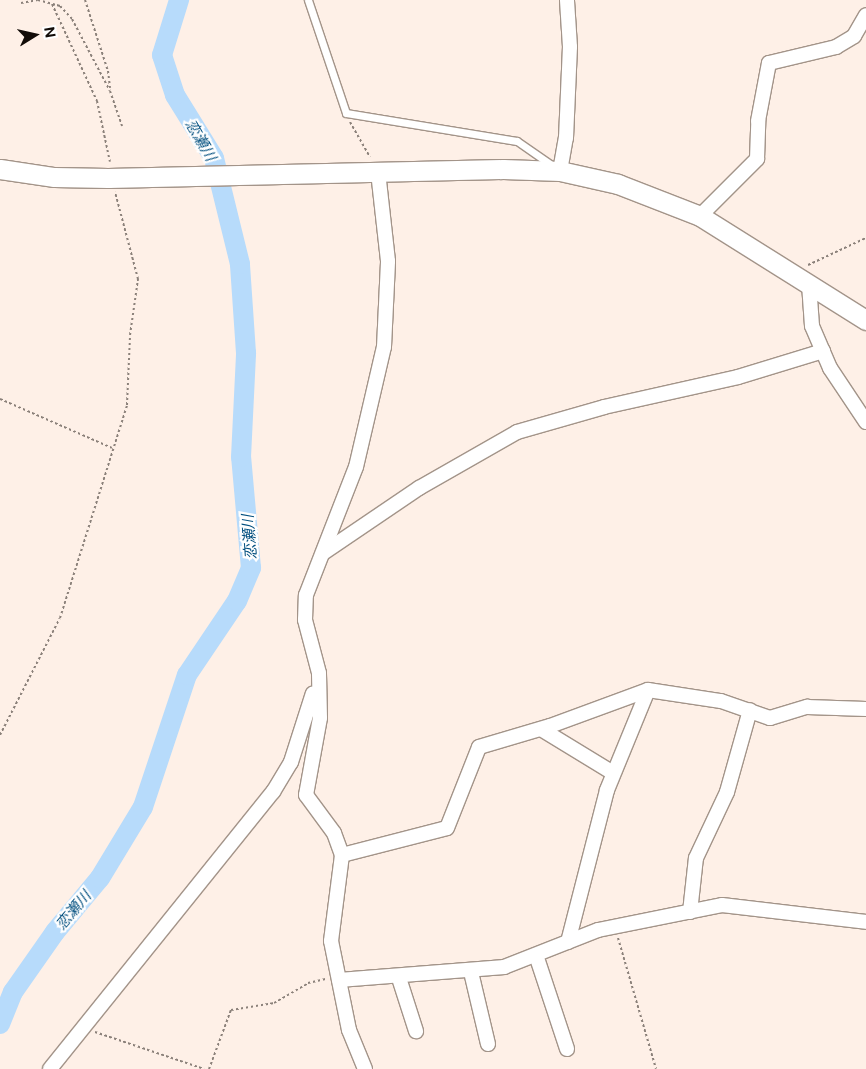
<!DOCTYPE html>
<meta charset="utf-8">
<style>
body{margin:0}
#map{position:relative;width:866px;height:1069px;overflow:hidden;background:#fef0e7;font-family:"Public Sans","Noto Sans JP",sans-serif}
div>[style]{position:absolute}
.river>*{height:20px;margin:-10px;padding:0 10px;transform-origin:10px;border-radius:10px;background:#b7dbfb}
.path>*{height:2px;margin-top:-1px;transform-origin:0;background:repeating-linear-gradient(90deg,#8b817a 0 2.5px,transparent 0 5px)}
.roads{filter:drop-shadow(1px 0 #a39489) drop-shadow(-1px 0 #a39489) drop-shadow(0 1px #a39489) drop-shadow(0 -1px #a39489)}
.lane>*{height:7px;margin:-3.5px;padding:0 3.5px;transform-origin:3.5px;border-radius:3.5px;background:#fff}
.street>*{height:14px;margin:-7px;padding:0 7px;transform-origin:7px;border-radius:7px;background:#fff}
.secondary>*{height:19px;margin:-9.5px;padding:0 9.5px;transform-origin:9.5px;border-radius:9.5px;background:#fff}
span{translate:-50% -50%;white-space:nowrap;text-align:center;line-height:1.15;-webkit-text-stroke:4.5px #fff;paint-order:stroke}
.water-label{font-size:15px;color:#024f7f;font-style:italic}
.north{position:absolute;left:10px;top:10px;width:50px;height:50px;-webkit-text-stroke:4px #fff;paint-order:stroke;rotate:80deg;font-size:14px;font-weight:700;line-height:20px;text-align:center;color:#120c08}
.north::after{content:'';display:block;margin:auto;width:18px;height:22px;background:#120c08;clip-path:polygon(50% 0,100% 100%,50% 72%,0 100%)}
</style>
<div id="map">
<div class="river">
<i style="left:0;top:1024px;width:35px;rotate:-68deg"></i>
<i style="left:13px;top:992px;width:73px;rotate:-55deg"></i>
<i style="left:55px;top:932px;width:70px;rotate:-50.2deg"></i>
<i style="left:100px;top:878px;width:83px;rotate:-58.8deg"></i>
<i style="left:143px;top:807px;width:139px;rotate:-71.6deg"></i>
<i style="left:187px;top:675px;width:89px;rotate:-56deg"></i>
<i style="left:237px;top:601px;width:36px;rotate:-67deg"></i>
<i style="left:251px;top:568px;width:111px;rotate:-95.1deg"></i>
<i style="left:241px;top:457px;width:104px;rotate:-87.2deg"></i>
<i style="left:246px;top:353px;width:89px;rotate:-93.9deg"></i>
<i style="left:240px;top:264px;width:109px;rotate:-103.8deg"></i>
<i style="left:214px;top:158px;width:74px;rotate:-121.8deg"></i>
<i style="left:175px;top:95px;width:42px;rotate:-108deg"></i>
<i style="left:162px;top:55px;width:58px;rotate:-72.8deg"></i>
</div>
<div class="path">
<i style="left:85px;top:0;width:75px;rotate:72.1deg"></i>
<i style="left:108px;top:71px;width:17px;rotate:83deg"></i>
<i style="left:21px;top:3px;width:17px;rotate:-10deg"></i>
<i style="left:38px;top:0;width:23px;rotate:15deg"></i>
<i style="left:60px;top:6px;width:18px;rotate:47deg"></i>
<i style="left:72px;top:19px;width:81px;rotate:62.2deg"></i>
<i style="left:110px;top:91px;width:37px;rotate:71deg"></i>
<i style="left:52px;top:4px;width:107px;rotate:65.1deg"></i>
<i style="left:97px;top:101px;width:62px;rotate:78deg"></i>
<i style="left:350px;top:122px;width:40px;rotate:60.3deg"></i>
<i style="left:808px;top:265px;width:64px;rotate:-25deg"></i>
<i style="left:0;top:399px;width:122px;rotate:23.6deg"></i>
<i style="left:0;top:735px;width:131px;rotate:-62.9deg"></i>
<i style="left:60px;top:618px;width:223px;rotate:-72.5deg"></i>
<i style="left:127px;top:405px;width:70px;rotate:-87.5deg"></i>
<i style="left:130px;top:335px;width:57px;rotate:-81.9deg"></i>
<i style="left:138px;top:279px;width:90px;rotate:-104.8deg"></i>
<i style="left:618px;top:938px;width:136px;rotate:73.8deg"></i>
<i style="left:95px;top:1032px;width:115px;rotate:18.7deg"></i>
<i style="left:209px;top:1069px;width:63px;rotate:-69.6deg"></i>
<i style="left:231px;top:1010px;width:44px;rotate:-9.2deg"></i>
<i style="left:274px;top:1003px;width:39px;rotate:-30deg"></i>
<i style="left:308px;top:983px;width:18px;rotate:-13deg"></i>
</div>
<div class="roads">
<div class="lane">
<i style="left:308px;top:0;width:119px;rotate:71.4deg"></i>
<i style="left:346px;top:113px;width:173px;rotate:9.3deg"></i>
<i style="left:517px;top:141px;width:44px;rotate:34.8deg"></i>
</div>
<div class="street">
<i style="left:560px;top:171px;width:34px;rotate:-80deg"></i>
<i style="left:566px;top:138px;width:91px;rotate:-87.5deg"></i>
<i style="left:570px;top:47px;width:47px;rotate:-93.7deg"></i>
<i style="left:700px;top:216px;width:81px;rotate:-45deg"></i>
<i style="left:757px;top:159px;width:38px;rotate:-88deg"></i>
<i style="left:758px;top:121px;width:59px;rotate:-79.3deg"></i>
<i style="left:769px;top:63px;width:69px;rotate:-13.4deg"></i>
<i style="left:836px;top:47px;width:21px;rotate:-31deg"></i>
<i style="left:854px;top:36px;width:24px;rotate:-60deg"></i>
<i style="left:809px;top:284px;width:42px;rotate:85.9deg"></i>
<i style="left:812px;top:326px;width:46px;rotate:66.8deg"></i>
<i style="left:830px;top:368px;width:65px;rotate:56.3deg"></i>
<i style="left:323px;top:553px;width:116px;rotate:-34.1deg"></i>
<i style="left:419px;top:488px;width:113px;rotate:-29.7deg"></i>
<i style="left:517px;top:432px;width:91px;rotate:-16deg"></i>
<i style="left:604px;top:407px;width:137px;rotate:-12.6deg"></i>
<i style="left:738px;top:377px;width:89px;rotate:-17deg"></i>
<i style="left:541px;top:729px;width:84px;rotate:31.4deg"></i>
<i style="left:342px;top:855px;width:108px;rotate:-14.4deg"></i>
<i style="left:447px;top:828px;width:87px;rotate:-68.4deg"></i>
<i style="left:479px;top:747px;width:74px;rotate:-16.5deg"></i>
<i style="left:550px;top:726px;width:104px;rotate:-20.2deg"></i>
<i style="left:648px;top:690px;width:74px;rotate:8.6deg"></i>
<i style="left:721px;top:701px;width:52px;rotate:19.1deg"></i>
<i style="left:770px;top:718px;width:39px;rotate:-17deg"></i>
<i style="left:807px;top:707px;width:59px;rotate:1.9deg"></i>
<i style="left:690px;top:912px;width:54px;rotate:-83.7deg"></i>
<i style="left:696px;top:858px;width:73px;rotate:-64.8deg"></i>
<i style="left:727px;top:792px;width:85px;rotate:-74.3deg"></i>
<i style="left:568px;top:942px;width:157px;rotate:-75.6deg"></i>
<i style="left:607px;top:790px;width:108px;rotate:-67.7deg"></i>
<i style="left:536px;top:955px;width:99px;rotate:71.7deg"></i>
<i style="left:471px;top:972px;width:74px;rotate:76.7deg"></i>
<i style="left:399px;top:978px;width:56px;rotate:72.2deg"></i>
<i style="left:339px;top:980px;width:166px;rotate:-4.5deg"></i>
<i style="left:504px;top:967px;width:101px;rotate:-21.5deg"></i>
<i style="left:598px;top:930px;width:126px;rotate:-11.4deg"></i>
<i style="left:722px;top:905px;width:145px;rotate:6.7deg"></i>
<i style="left:50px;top:1069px;width:356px;rotate:-51.2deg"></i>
<i style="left:273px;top:792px;width:35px;rotate:-59deg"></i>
<i style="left:291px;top:762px;width:72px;rotate:-72.3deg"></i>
<i style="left:365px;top:1069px;width:42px;rotate:-112.3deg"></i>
<i style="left:349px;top:1030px;width:91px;rotate:-101.4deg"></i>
<i style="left:331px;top:941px;width:87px;rotate:-82.7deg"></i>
<i style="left:342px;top:855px;width:23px;rotate:-110deg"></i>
<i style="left:334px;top:833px;width:47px;rotate:-126.4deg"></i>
<i style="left:306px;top:795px;width:78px;rotate:-79.7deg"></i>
<i style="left:320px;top:718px;width:45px;rotate:-91.3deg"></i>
<i style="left:319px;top:673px;width:55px;rotate:-104.8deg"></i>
<i style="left:305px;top:620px;width:25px;rotate:-88deg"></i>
<i style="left:306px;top:595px;width:137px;rotate:-68.7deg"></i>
<i style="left:356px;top:467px;width:123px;rotate:-76.9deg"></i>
<i style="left:384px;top:347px;width:86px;rotate:-87.3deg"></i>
<i style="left:388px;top:261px;width:90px;rotate:-96.4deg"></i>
</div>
<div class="secondary">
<i style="left:0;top:169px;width:55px;rotate:8.4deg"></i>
<i style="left:54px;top:177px;width:54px;rotate:1.1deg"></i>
<i style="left:108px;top:178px;width:395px;rotate:-1.3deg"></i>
<i style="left:503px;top:169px;width:57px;rotate:2deg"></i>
<i style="left:560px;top:171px;width:59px;rotate:12.6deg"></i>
<i style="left:618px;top:184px;width:88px;rotate:21.3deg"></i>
<i style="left:700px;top:216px;width:196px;rotate:32.1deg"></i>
</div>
</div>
<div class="water-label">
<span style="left:201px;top:140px;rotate:60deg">恋瀬川</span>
<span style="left:249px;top:537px;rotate:-94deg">恋瀬川</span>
<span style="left:73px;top:910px;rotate:-50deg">恋瀬川</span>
</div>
<div class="north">N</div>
</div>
